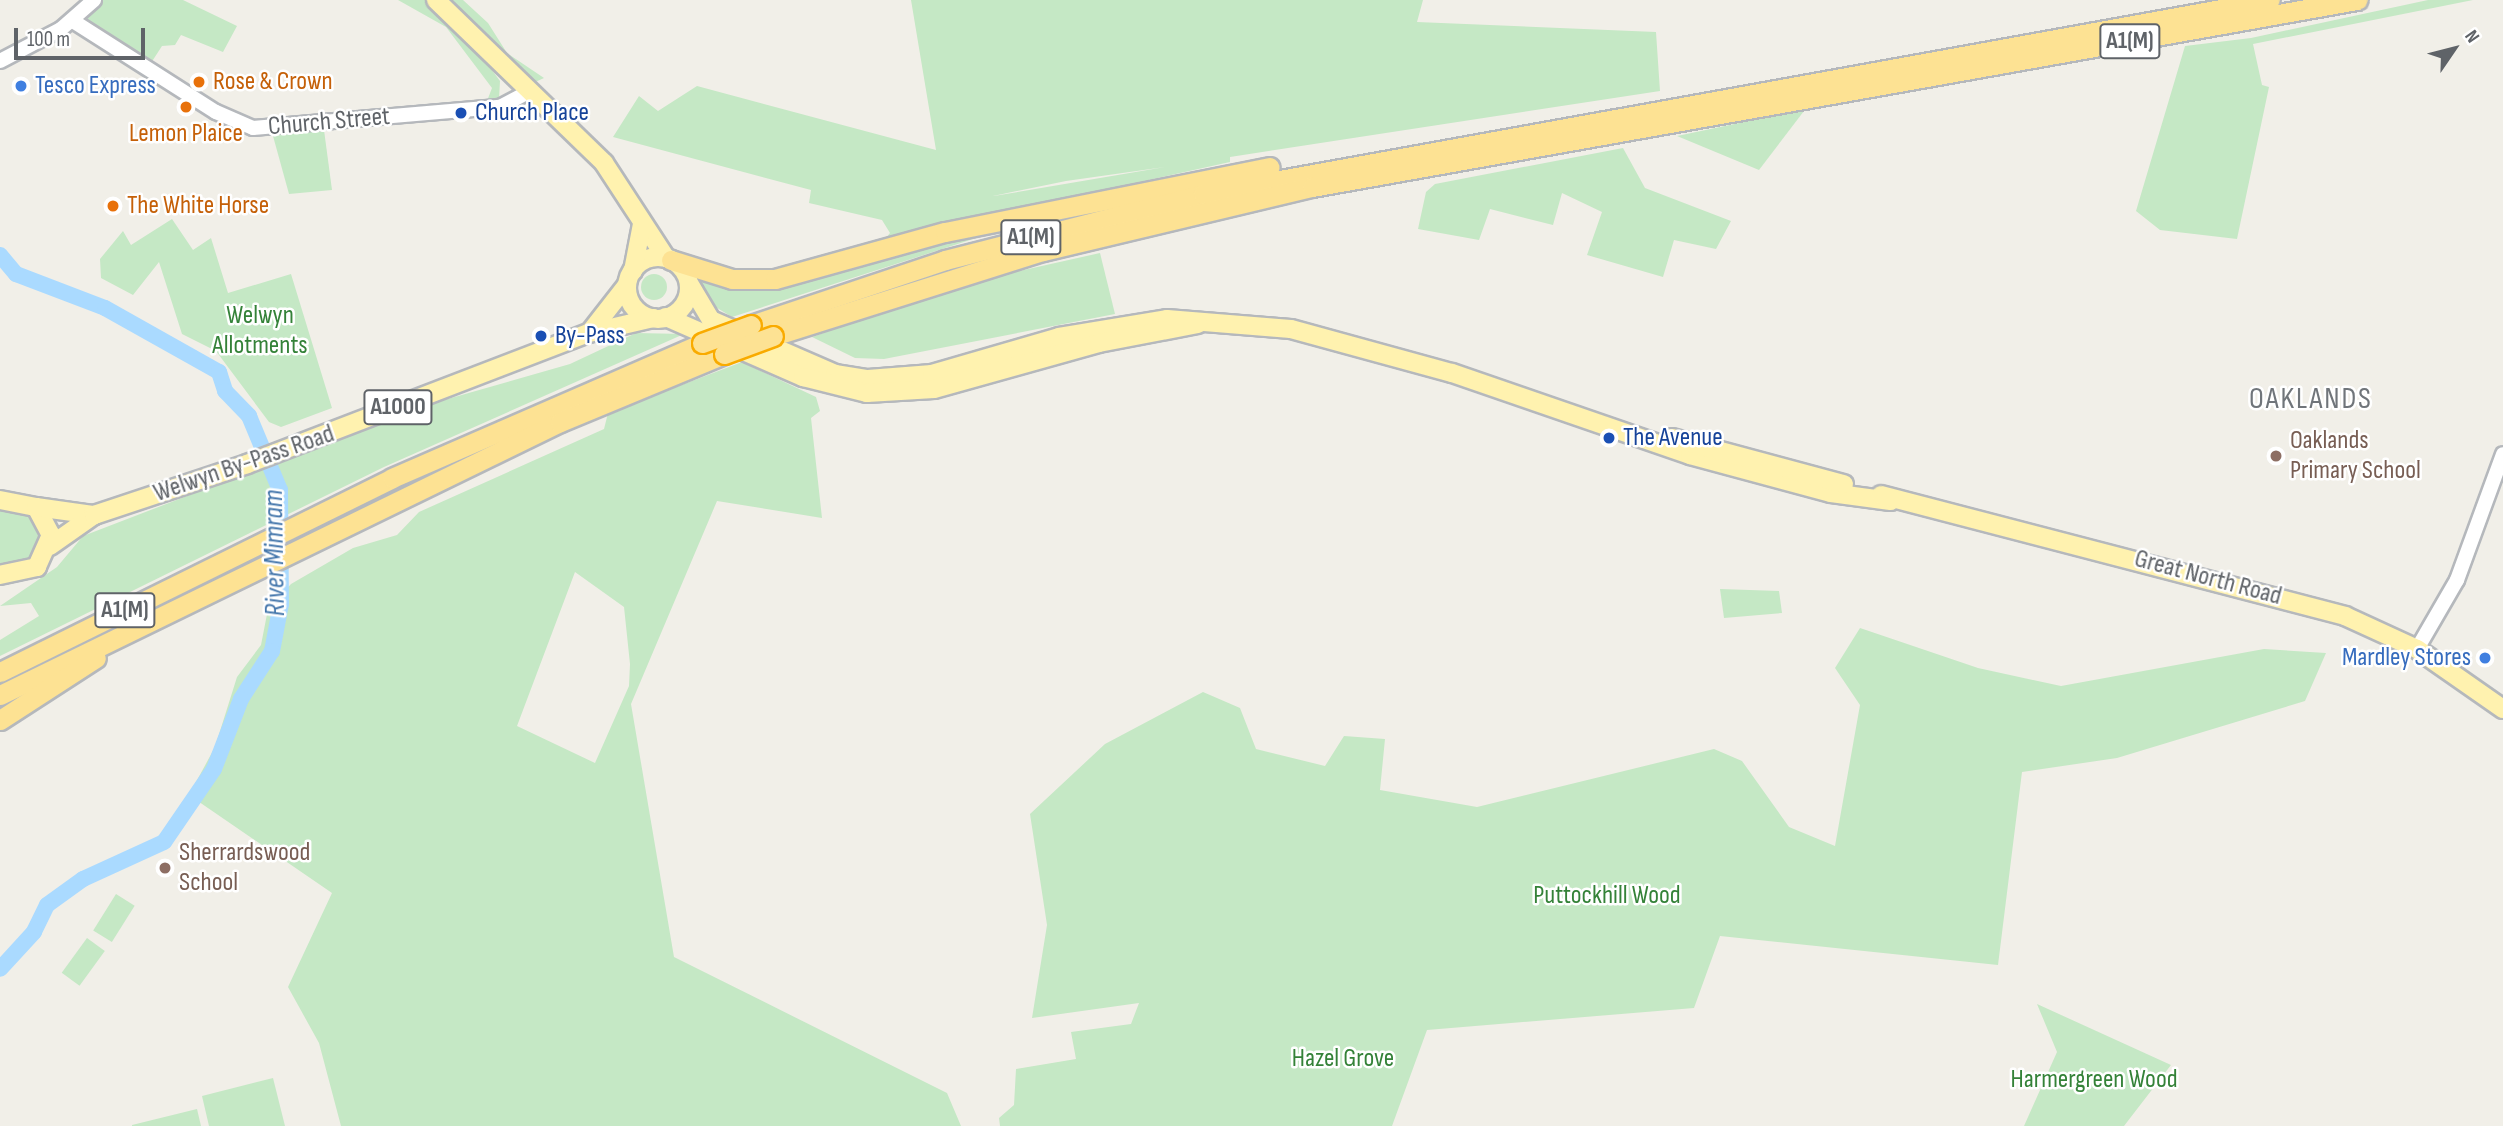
<!DOCTYPE html>
<style>
body{margin:0}
#map{position:relative;width:2503px;height:1126px;overflow:hidden;background:#f1efe8;font-family:"Sofia Sans Condensed",sans-serif}
div>[style]{position:absolute}
.green>*{inset:0;background:#c5e8c5;transform-origin:0 0}
.round{border-radius:50%}
.river>*{height:16px;margin:-8px;padding:0 8px;transform-origin:8px;border-radius:8px;background:#aadaff}
.roads{filter:drop-shadow(2px 0 #b5b8bc) drop-shadow(-2px 0 #b5b8bc) drop-shadow(0 2px #b5b8bc) drop-shadow(0 -2px #b5b8bc)}
.minor>*{height:14px;margin:-7px;padding:0 7px;transform-origin:7px;border-radius:7px;background:#fff}
.major>*{height:18px;margin:-9px;padding:0 9px;transform-origin:9px;border-radius:9px;background:#fff2af}
.major>.ring{margin:-9px;padding:0;box-sizing:content-box;background:none;border:18px solid #fff2af;border-radius:50%}
.highway>*{height:19px;margin:-9.5px;padding:0 9.5px;transform-origin:9.5px;border-radius:9.5px;background:#fde293}
.bridges{filter:drop-shadow(2px 0 #f9ab00) drop-shadow(-2px 0 #f9ab00) drop-shadow(0 2px #f9ab00) drop-shadow(0 -2px #f9ab00)}
.highway-bridge>*{height:19px;margin:-9.5px;padding:0 9.5px;transform-origin:9.5px;border-radius:9.5px;background:#fde293}
.dots>*{width:19px;height:19px;translate:-50% -50%;box-sizing:border-box;border:4px solid #fff;border-radius:50%}
span{translate:-50% -50%;white-space:nowrap;text-align:center;line-height:1.15;-webkit-text-stroke:5px #fff;paint-order:stroke}
.shield-label span{padding:2px 5px;background:#fff;border:2px solid;border-radius:5px;-webkit-text-stroke-width:0}
.shield-label{font-size:24px;color:#5f6368;font-weight:700}
.food-label{font-size:26px;color:#c56008}
.left{translate:0 -50%;text-align:left}
.shop-label{font-size:26px;color:#366cbe}
.right{translate:-100% -50%;text-align:right}
.transit-label{font-size:26px;color:#164399}
.street-label{font-size:26px;color:#5f6368}
.park-label{font-size:26px;color:#348238}
.education-label{font-size:26px;color:#785e54}
.water-label{font-size:28px;color:#4174aa;font-style:italic}
.quarter-label{font-size:30px;color:#70757a;letter-spacing:2px}
.north{position:absolute;left:2419px;top:14px;width:70px;height:70px;-webkit-text-stroke:5px #fff;paint-order:stroke;rotate:55deg;font-size:19px;font-weight:700;line-height:28px;text-align:center;color:#5f6368}
.north::after{content:'';display:block;margin:auto;width:24px;height:32px;background:#5f6368;clip-path:polygon(50% 0,100% 100%,50% 72%,0 100%)}
.scale{position:absolute;left:14px;top:28px;width:131px;height:32px;box-sizing:border-box;border:4px solid #5f6368;border-top:0;padding-left:9px;font-size:21px;line-height:24px;white-space:nowrap;color:#5f6368;-webkit-text-stroke:5px #fff;paint-order:stroke}
</style>
<div id="map">
<div class="green">
<i style="clip-path:polygon(101px 0,183px 0,237px 26px,223px 52px,181px 35px,175px 45px,162px 46px,151px 63px,88px 26px,87px 18px)"></i>
<i style="clip-path:polygon(398px 0,425px 0,469px 39px,500px 81px,499px 99px,487px 101px,492px 88px,446px 27px)"></i>
<i style="clip-path:polygon(446px 0,463px 0,488px 23px,507px 53px,544px 78px,531px 84px)"></i>
<i style="clip-path:polygon(evenodd,911px 0,1423px 0,1417px 22px,1656px 32px,1660px 91px,1230px 157px,1230px 162px,886px 238px,890px 233px,882px 220px,809px 203px,811px 190px,613px 137px,639px 96px,658px 111px,697px 86px,936px 150px,911px 0,1165px 167px,994px 196px,993px 196px,1066px 181px,1165px 167px)"></i>
<i style="clip-path:polygon(2428px 0,2473px 0,2253px 44px,2262px 85px,2269px 87px,2237px 239px,2160px 230px,2136px 211px,2185px 46px,2251px 38px)"></i>
<i style="clip-path:polygon(1797px 111px,1804px 111px,1759px 170px,1677px 136px)"></i>
<i style="clip-path:polygon(324px 130px,332px 190px,289px 194px,273px 136px)"></i>
<i style="clip-path:polygon(1623px 148px,1645px 188px,1731px 221px,1716px 249px,1674px 240px,1663px 277px,1587px 255px,1602px 212px,1562px 193px,1553px 225px,1490px 209px,1479px 240px,1418px 229px,1426px 192px,1435px 184px)"></i>
<i style="clip-path:polygon(172px 219px,193px 250px,211px 238px,228px 293px,291px 274px,332px 408px,281px 427px,269px 422px,216px 351px,182px 334px,159px 262px,133px 295px,101px 278px,100px 259px,123px 231px,131px 245px)"></i>
<i style="clip-path:polygon(1004px 229px,732px 317px,704px 300px,698px 274px,731px 283px)"></i>
<i style="clip-path:polygon(1100px 253px,1115px 314px,884px 359px,855px 358px,812px 337px,970px 282px)"></i>
<i class="round" style="left:641px;top:274px;width:26px;height:26px"></i>
<i style="clip-path:polygon(636px 333px,684px 334px,384px 467px,0 656px,0 640px,39px 616px,31px 603px,0 606px,57px 567px,83px 536px,416px 408px,570px 364px)"></i>
<i style="clip-path:polygon(evenodd,742px 362px,816px 397px,820px 411px,811px 418px,822px 518px,717px 501px,631px 704px,674px 957px,947px 1093px,961px 1126px,341px 1126px,319px 1043px,288px 987px,332px 893px,189px 795px,215px 747px,237px 677px,261px 645px,268px 609px,291px 584px,353px 548px,397px 535px,419px 512px,604px 429px,608px 413px,742px 362px,575px 572px,624px 607px,630px 664px,629px 686px,595px 763px,517px 726px,575px 572px)"></i>
<i style="clip-path:polygon(0 507px,31px 512px,44px 538px,31px 564px,0 569px)"></i>
<i style="clip-path:polygon(1720px 589px,1779px 591px,1782px 613px,1724px 618px)"></i>
<i style="clip-path:polygon(1860px 628px,1978px 668px,2061px 686px,2264px 649px,2326px 653px,2305px 701px,2117px 758px,2022px 772px,1998px 965px,1720px 936px,1694px 1008px,1427px 1030px,1392px 1126px,1000px 1126px,999px 1118px,1014px 1105px,1016px 1069px,1076px 1059px,1071px 1032px,1131px 1024px,1139px 1003px,1032px 1018px,1047px 925px,1030px 814px,1105px 744px,1203px 692px,1240px 708px,1256px 749px,1325px 766px,1344px 736px,1385px 739px,1380px 790px,1477px 807px,1714px 749px,1742px 761px,1789px 827px,1835px 846px,1860px 705px,1835px 668px)"></i>
<i style="left:116px;top:894px;width:22px;height:43px;rotate:32deg"></i>
<i style="left:87px;top:938px;width:22px;height:43px;rotate:36deg"></i>
<i style="clip-path:polygon(2037px 1004px,2171px 1065px,2124px 1126px,2024px 1126px,2057px 1052px)"></i>
<i style="clip-path:polygon(273px 1078px,285px 1126px,209px 1126px,202px 1096px)"></i>
<i style="clip-path:polygon(197px 1109px,201px 1126px,132px 1126px,132px 1125px)"></i>
</div>
<div class="river">
<i style="left:0;top:255px;width:25px;rotate:50deg"></i>
<i style="left:16px;top:274px;width:95px;rotate:20.9deg"></i>
<i style="left:105px;top:308px;width:131px;rotate:29.3deg"></i>
<i style="left:219px;top:372px;width:20px;rotate:72deg"></i>
<i style="left:225px;top:391px;width:35px;rotate:46deg"></i>
<i style="left:249px;top:416px;width:80px;rotate:67.3deg"></i>
<i style="left:280px;top:490px;width:114px;rotate:89.5deg"></i>
<i style="left:281px;top:604px;width:48px;rotate:100.8deg"></i>
<i style="left:272px;top:651px;width:57px;rotate:122.9deg"></i>
<i style="left:241px;top:699px;width:75px;rotate:111.1deg"></i>
<i style="left:214px;top:769px;width:88px;rotate:124.4deg"></i>
<i style="left:164px;top:842px;width:89px;rotate:155.4deg"></i>
<i style="left:83px;top:879px;width:44px;rotate:144.2deg"></i>
<i style="left:47px;top:905px;width:30px;rotate:116deg"></i>
<i style="left:34px;top:932px;width:50px;rotate:132.6deg"></i>
</div>
<div class="roads">
<div class="minor">
<i style="left:73px;top:21px;width:169px;rotate:32.5deg"></i>
<i style="left:216px;top:112px;width:40px;rotate:23.4deg"></i>
<i style="left:253px;top:128px;width:248px;rotate:-4.9deg"></i>
<i style="left:500px;top:107px;width:30px;rotate:-28deg"></i>
<i style="left:0;top:61px;width:69px;rotate:-27.7deg"></i>
<i style="left:61px;top:29px;width:44px;rotate:-41.3deg"></i>
<i style="left:2417px;top:649px;width:80px;rotate:-59.9deg"></i>
<i style="left:2457px;top:580px;width:134px;rotate:-69.9deg"></i>
</div>
<div class="major">
<i style="left:436px;top:0;width:234px;rotate:44.1deg"></i>
<i style="left:604px;top:163px;width:113px;rotate:56.9deg"></i>
<i class="ring" style="left:627px;top:257px;width:44px;height:44px"></i>
<i style="left:633px;top:271px;width:48px;rotate:-79.2deg"></i>
<i style="left:689px;top:283px;width:43px;rotate:59.3deg"></i>
<i style="left:711px;top:320px;width:135px;rotate:23.5deg"></i>
<i style="left:835px;top:374px;width:33px;rotate:9deg"></i>
<i style="left:868px;top:379px;width:64px;rotate:-4.5deg"></i>
<i style="left:932px;top:374px;width:132px;rotate:-16.2deg"></i>
<i style="left:1059px;top:337px;width:109px;rotate:-9.5deg"></i>
<i style="left:1167px;top:319px;width:124px;rotate:4.6deg"></i>
<i style="left:1291px;top:329px;width:167px;rotate:15.3deg"></i>
<i style="left:1452px;top:373px;width:252px;rotate:19deg"></i>
<i style="left:1690px;top:455px;width:146px;rotate:15.1deg"></i>
<i style="left:1831px;top:493px;width:60px;rotate:7.7deg"></i>
<i style="left:666px;top:317px;width:150px;rotate:23.7deg"></i>
<i style="left:803px;top:377px;width:66px;rotate:14deg"></i>
<i style="left:867px;top:393px;width:67px;rotate:-3.4deg"></i>
<i style="left:934px;top:389px;width:171px;rotate:-15.6deg"></i>
<i style="left:1099px;top:343px;width:101px;rotate:-10.9deg"></i>
<i style="left:591px;top:331px;width:58px;rotate:-52deg"></i>
<i style="left:1672px;top:438px;width:178px;rotate:15deg"></i>
<i style="left:1881px;top:495px;width:480px;rotate:14.6deg"></i>
<i style="left:2345px;top:616px;width:79px;rotate:24.6deg"></i>
<i style="left:2417px;top:649px;width:105px;rotate:34.9deg"></i>
<i style="left:0;top:500px;width:37px;rotate:11deg"></i>
<i style="left:36px;top:507px;width:32px;rotate:62deg"></i>
<i style="left:51px;top:535px;width:35px;rotate:114deg"></i>
<i style="left:37px;top:567px;width:38px;rotate:168deg"></i>
<i style="left:36px;top:507px;width:59px;rotate:7.9deg"></i>
<i style="left:50px;top:546px;width:54px;rotate:-35.2deg"></i>
<i style="left:94px;top:515px;width:161px;rotate:-18.4deg"></i>
<i style="left:247px;top:464px;width:366px;rotate:-21deg"></i>
<i style="left:589px;top:333px;width:66px;rotate:-13.2deg"></i>
</div>
<div class="highway">
<i style="left:671px;top:260px;width:64px;rotate:17.3deg"></i>
<i style="left:732px;top:279px;width:43px"></i>
<i style="left:775px;top:279px;width:176px;rotate:-15.5deg"></i>
<i style="left:945px;top:232px;width:331px;rotate:-11.3deg"></i>
<i style="left:751px;top:325px;width:205px;rotate:-18.5deg"></i>
<i style="left:945px;top:260px;width:266px;rotate:-14.3deg"></i>
<i style="left:1203px;top:194px;width:1084px;rotate:-10.3deg"></i>
<i style="left:773px;top:336px;width:283px;rotate:-17.5deg"></i>
<i style="left:1043px;top:251px;width:277px;rotate:-13.4deg"></i>
<i style="left:1312px;top:187px;width:1062px;rotate:-10.15deg"></i>
<i style="left:0;top:672px;width:437px;rotate:-26.3deg"></i>
<i style="left:392px;top:478px;width:338px;rotate:-23.5deg"></i>
<i style="left:0;top:695px;width:623px;rotate:-25.99deg"></i>
<i style="left:560px;top:422px;width:178px;rotate:-22.5deg"></i>
<i style="left:0;top:720px;width:114px;rotate:-32.9deg"></i>
</div>
</div>
<div class="bridges">
<div class="highway-bridge">
<i style="left:702px;top:343px;width:52px;rotate:-20.2deg"></i>
<i style="left:724px;top:354px;width:52px;rotate:-20.2deg"></i>
</div>
</div>
<div class="dots">
<i style="left:199px;top:82px;background:#e8710a"></i>
<i style="left:21px;top:86px;background:#3f7fe0"></i>
<i style="left:186px;top:107px;background:#e8710a"></i>
<i style="left:461px;top:113px;background:#1a4fb4"></i>
<i style="left:113px;top:206px;background:#e8710a"></i>
<i style="left:541px;top:336px;background:#1a4fb4"></i>
<i style="left:1609px;top:438px;background:#1a4fb4"></i>
<i style="left:2276px;top:456px;background:#8d6e63"></i>
<i style="left:2485px;top:658px;background:#3f7fe0"></i>
<i style="left:165px;top:868px;background:#8d6e63"></i>
</div>
<div class="shield-label">
<span style="left:2130px;top:41px">A1(M)</span>
<span style="left:1031px;top:237px">A1(M)</span>
<span style="left:398px;top:407px">A1000</span>
<span style="left:125px;top:610px">A1(M)</span>
</div>
<div class="food-label">
<span class="left" style="left:213px;top:82px">Rose &amp; Crown</span>
<span style="left:186px;top:134px">Lemon Plaice</span>
<span class="left" style="left:127px;top:206px">The White Horse</span>
</div>
<div class="shop-label">
<span class="left" style="left:35px;top:86px">Tesco Express</span>
<span class="right" style="left:2471px;top:658px">Mardley Stores</span>
</div>
<div class="transit-label">
<span class="left" style="left:475px;top:113px">Church Place</span>
<span class="left" style="left:555px;top:336px">By-Pass</span>
<span class="left" style="left:1623px;top:438px">The Avenue</span>
</div>
<div class="street-label">
<span style="left:329px;top:122px;rotate:-5deg">Church Street</span>
<span style="left:244px;top:464px;rotate:-19deg">Welwyn By-Pass Road</span>
<span style="left:2208px;top:578px;rotate:15deg">Great North Road</span>
</div>
<div class="park-label">
<span style="left:260px;top:331px">Welwyn<br>Allotments</span>
<span style="left:1607px;top:896px">Puttockhill Wood</span>
<span style="left:1343px;top:1059px">Hazel Grove</span>
<span style="left:2094px;top:1080px">Harmergreen Wood</span>
</div>
<div class="education-label">
<span class="left" style="left:2290px;top:456px">Oaklands<br>Primary School</span>
<span class="left" style="left:179px;top:868px">Sherrardswood<br>School</span>
</div>
<div class="water-label">
<span style="left:275px;top:553px;rotate:-91deg">River Mimram</span>
</div>
<div class="quarter-label">
<span style="left:2311px;top:399px">OAKLANDS</span>
</div>
<div class="north">N</div>
<div class="scale">100 m</div>
</div>
